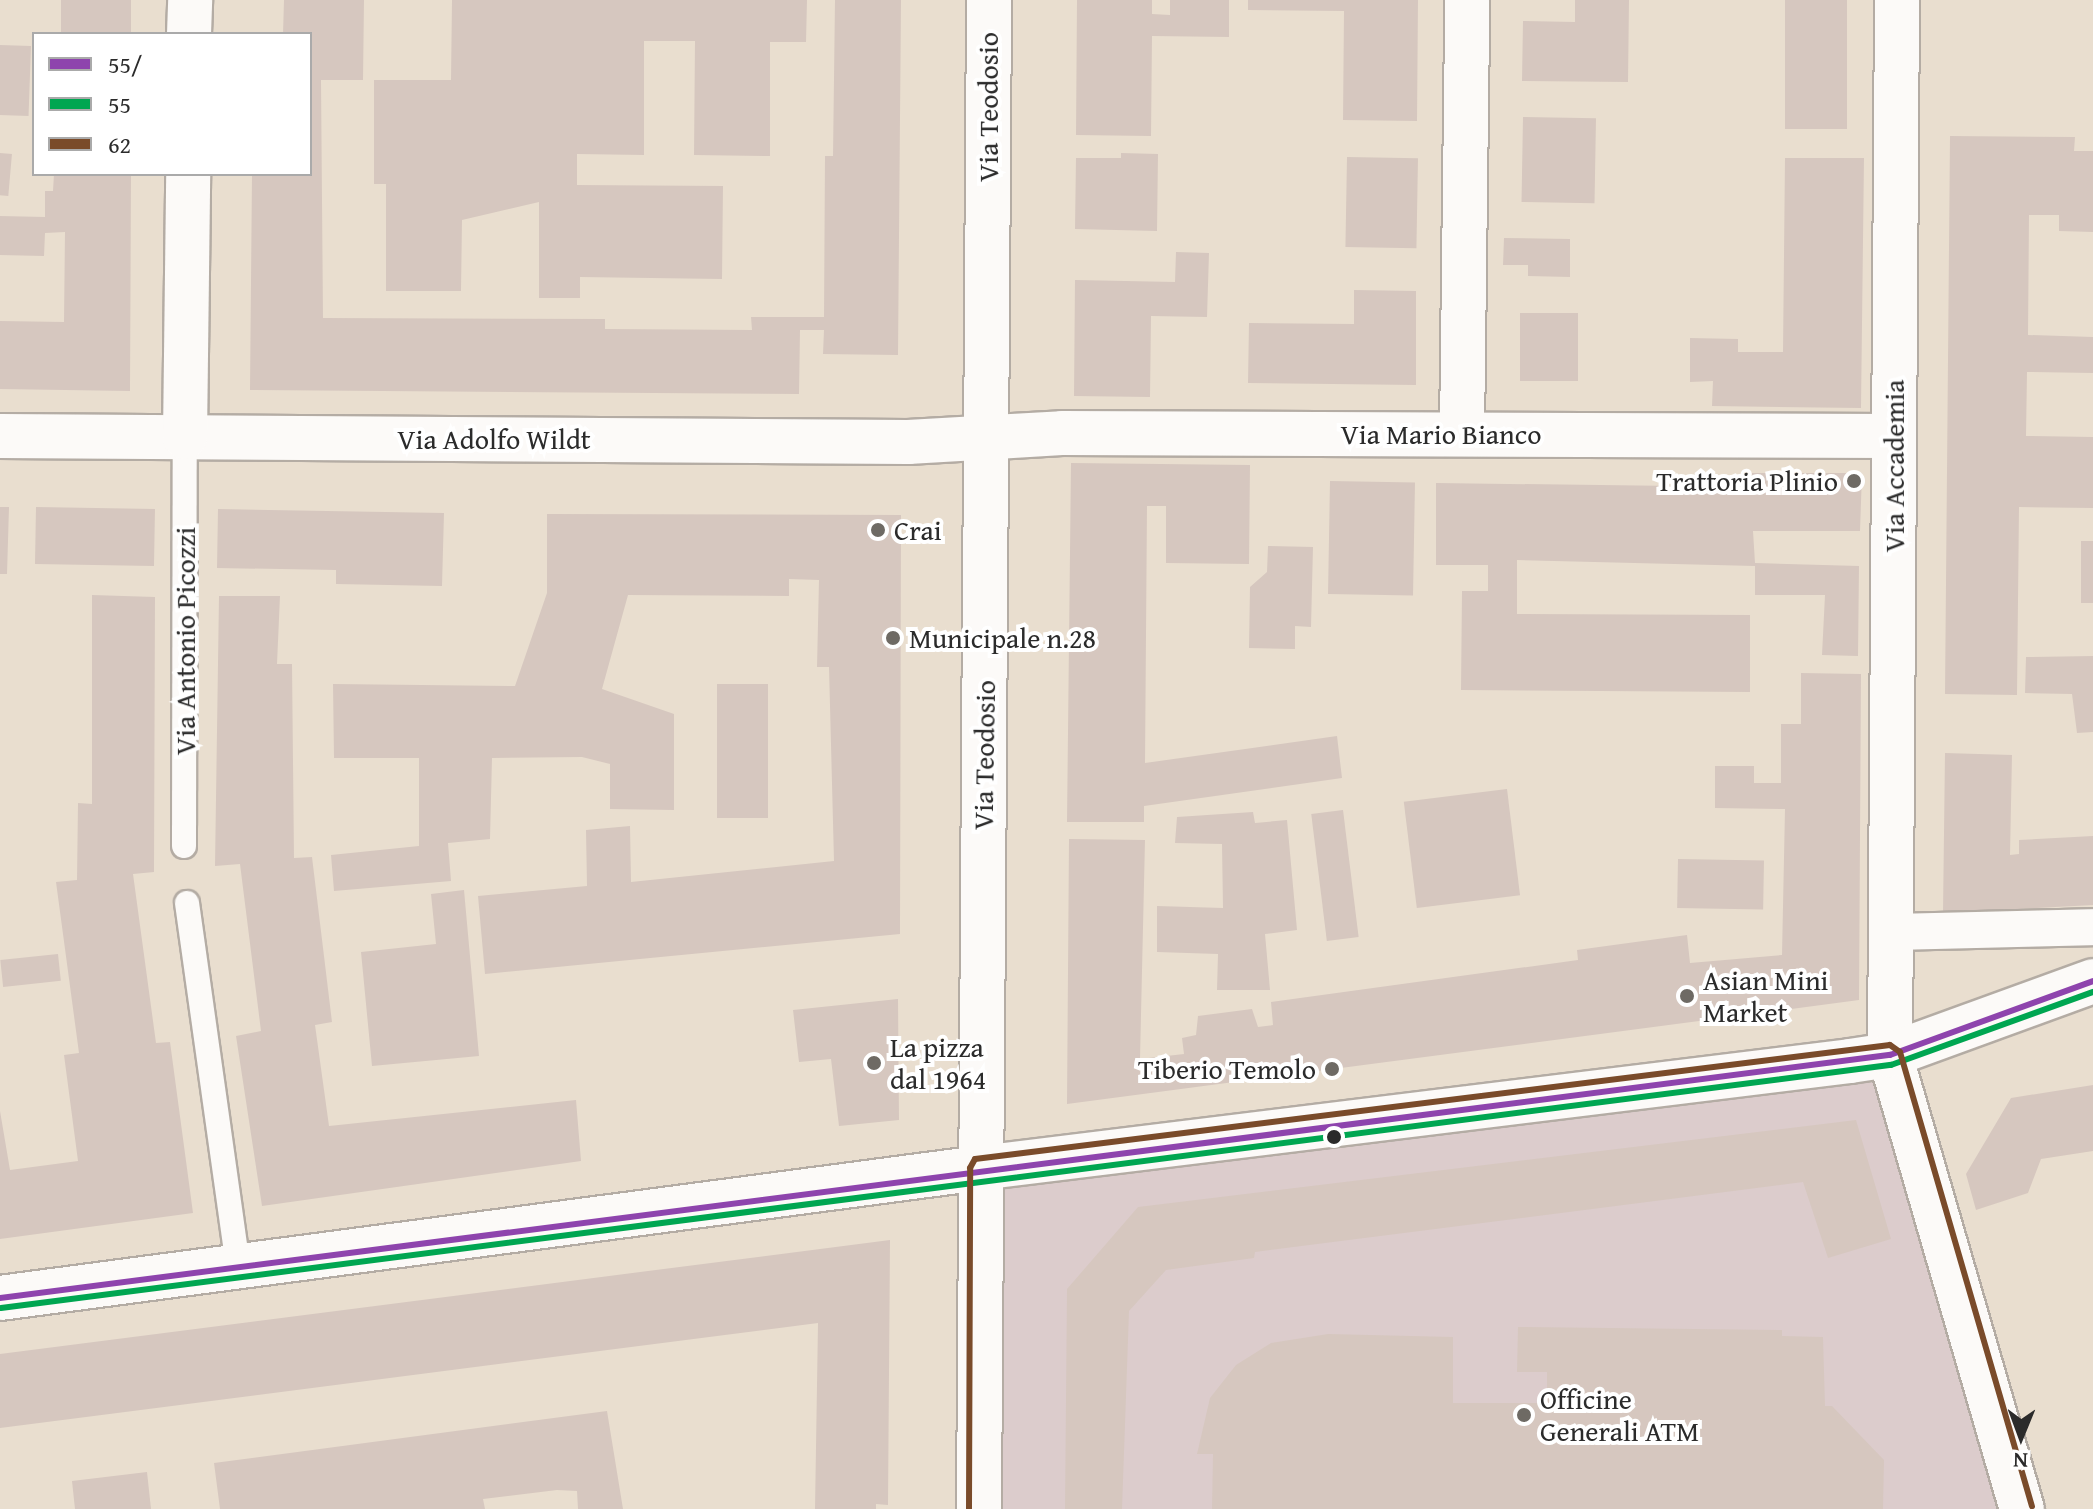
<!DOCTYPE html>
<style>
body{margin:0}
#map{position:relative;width:2093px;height:1509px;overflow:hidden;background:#e9decf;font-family:"Gentium Book Plus",serif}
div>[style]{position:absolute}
.industrial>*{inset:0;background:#dccccc}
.building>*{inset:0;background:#d6c7bf;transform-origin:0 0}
.roads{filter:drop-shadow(2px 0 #b4aca4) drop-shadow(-2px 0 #b4aca4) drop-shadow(0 2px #b4aca4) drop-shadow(0 -2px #b4aca4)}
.service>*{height:24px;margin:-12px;padding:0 12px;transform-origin:12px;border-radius:12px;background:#fcfaf8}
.pedestrian>*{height:36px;margin:-18px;padding:0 18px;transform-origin:18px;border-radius:18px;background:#fcfaf8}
.minor>*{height:44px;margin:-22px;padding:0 22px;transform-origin:22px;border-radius:22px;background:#fcfaf8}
.tertiary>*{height:44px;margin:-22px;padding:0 22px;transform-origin:22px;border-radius:22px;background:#fcfaf8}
.bus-1>*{height:6px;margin:-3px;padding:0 3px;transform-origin:3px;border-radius:3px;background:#8e44ad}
.bus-2>*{height:6px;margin:-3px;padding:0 3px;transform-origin:3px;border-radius:3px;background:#00a651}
.bus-3>*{height:6px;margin:-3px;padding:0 3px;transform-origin:3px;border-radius:3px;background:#7a4b2a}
.dots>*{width:22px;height:22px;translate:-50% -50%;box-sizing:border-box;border:4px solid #fff;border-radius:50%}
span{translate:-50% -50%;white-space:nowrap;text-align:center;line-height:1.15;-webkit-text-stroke:8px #fff;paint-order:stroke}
.street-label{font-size:28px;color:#2b2b2b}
.poi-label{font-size:28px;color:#2b2b2b}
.right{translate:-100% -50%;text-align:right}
.left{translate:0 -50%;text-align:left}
.legend{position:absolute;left:32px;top:32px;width:280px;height:144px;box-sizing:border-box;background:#fff;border:2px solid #aaa;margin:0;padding:10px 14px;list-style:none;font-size:24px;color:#2b2b2b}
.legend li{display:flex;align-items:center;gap:16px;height:40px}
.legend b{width:40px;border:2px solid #aaa}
.north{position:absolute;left:1981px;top:1397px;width:80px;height:80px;-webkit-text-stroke:6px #fff;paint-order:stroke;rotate:181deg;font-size:22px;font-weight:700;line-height:32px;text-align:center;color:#2b2b2b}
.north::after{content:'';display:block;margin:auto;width:28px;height:36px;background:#2b2b2b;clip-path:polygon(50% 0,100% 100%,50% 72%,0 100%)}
</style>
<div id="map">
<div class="industrial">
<i style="clip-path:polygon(1886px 1061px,2016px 1509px,982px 1509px,985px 1173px)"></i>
</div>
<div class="building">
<i style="left:61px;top:0;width:70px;height:34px"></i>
<i style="clip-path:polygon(284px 0,364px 0,363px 80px,321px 80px,323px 318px,605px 319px,605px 329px,752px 330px,751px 317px,824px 317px,825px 156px,833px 156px,835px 0,901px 0,898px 355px,823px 354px,824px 330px,800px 330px,799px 394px,250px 390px,252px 174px,310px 174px,310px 34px,283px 34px)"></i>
<i style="clip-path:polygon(452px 0,807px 0,806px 42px,770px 42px,770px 156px,694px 155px,695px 41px,644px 41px,644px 155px,577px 154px,577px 185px,723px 186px,722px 279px,580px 277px,580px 298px,539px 298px,539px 202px,462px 220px,461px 291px,386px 291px,386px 184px,374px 184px,374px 80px,451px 80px)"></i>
<i style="clip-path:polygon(1077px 0,1152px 0,1152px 14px,1170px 15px,1170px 0,1229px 0,1229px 37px,1152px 36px,1151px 136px,1076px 135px)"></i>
<i style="clip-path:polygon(1248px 0,1418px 0,1417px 121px,1343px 120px,1344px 11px,1248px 10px)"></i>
<i style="clip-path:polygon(1575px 0,1629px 0,1628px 82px,1522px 81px,1523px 21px,1575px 22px)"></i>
<i style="left:1785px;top:0;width:62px;height:129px"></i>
<i style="left:0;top:45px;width:31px;height:70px;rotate:2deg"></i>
<i style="left:1523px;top:117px;width:73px;height:85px;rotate:1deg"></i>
<i style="clip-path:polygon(1950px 136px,2075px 137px,2074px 151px,2093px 151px,2093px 232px,2059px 231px,2059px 215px,2029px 215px,2028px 335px,2093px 337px,2093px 373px,2027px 372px,2026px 436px,2093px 437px,2093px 508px,2019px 507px,2017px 695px,1945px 694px)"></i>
<i style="left:0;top:153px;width:12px;height:42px;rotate:5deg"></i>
<i style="clip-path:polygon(1121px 153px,1158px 154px,1157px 231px,1075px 229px,1076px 158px,1121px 158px)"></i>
<i style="left:1347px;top:157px;width:71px;height:90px;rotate:1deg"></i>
<i style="clip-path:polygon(1785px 158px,1864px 158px,1861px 408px,1712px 406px,1713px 381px,1690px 382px,1690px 338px,1738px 339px,1738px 352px,1783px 352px)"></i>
<i style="clip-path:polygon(54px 174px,131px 174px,130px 391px,0 389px,0 321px,64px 322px,65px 232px,45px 233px,44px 256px,0 255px,0 216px,45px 217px,45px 191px,53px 191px)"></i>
<i style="clip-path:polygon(1504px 238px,1570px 239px,1570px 277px,1528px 276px,1528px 265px,1503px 265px)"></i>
<i style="clip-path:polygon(1176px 252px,1209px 253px,1207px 317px,1151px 316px,1150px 397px,1074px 396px,1075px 280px,1175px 282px)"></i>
<i style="clip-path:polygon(1354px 290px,1416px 291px,1416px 385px,1248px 383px,1249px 323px,1354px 324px)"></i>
<i style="left:1520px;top:313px;width:58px;height:68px"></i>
<i style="clip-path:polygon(1071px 463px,1250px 465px,1249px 564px,1166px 563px,1166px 506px,1147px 506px,1145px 763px,1337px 736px,1342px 778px,1144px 806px,1144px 822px,1067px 822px)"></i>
<i style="clip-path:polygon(1752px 473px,1862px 473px,1860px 531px,1753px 531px,1755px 563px,1859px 566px,1858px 656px,1822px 655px,1825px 595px,1755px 595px,1755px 566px,1517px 560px,1517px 614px,1750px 615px,1750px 692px,1461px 690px,1462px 591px,1488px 591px,1488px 565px,1436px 565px,1436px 483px,1752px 487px)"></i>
<i style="left:1330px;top:481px;width:85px;height:113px;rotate:1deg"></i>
<i style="clip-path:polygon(0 507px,9px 507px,7px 574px,0 574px)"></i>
<i style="left:36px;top:507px;width:119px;height:57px;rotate:1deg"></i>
<i style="clip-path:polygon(218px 509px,444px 513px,442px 586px,336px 584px,336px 570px,217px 568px)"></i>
<i style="clip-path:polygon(547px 514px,901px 515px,900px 934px,485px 974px,478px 896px,587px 886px,586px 830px,630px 826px,631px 882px,834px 861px,829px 667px,817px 667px,819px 580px,789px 579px,789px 596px,628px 595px,602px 689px,674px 714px,674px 810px,610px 809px,610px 764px,582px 757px,492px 758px,490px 839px,448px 843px,451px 881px,334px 891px,331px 855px,419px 846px,419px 758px,334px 758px,333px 684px,515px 686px,547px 593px)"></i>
<i style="left:2081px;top:541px;width:12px;height:62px"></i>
<i style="clip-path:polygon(1268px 546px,1313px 547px,1311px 627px,1295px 626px,1295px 649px,1249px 648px,1250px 587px,1267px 572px)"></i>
<i style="clip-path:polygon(92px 595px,155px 597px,154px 872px,133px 874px,156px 1043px,170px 1042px,193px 1213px,0 1239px,0 1111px,10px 1170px,78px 1161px,64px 1055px,79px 1053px,56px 882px,77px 880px,78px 803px,92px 804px)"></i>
<i style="clip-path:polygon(219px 596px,280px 596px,277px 664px,292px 664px,294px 858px,312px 857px,332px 1022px,315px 1025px,329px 1126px,576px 1100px,581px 1161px,262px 1206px,236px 1036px,261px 1031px,240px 864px,215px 866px)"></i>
<i style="clip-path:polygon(2093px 656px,2093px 732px,2077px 733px,2072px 694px,2025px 693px,2026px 657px)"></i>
<i style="clip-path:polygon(1801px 673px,1861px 674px,1859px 1000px,1067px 1104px,1069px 839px,1145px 840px,1140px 1059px,1184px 1054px,1182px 1038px,1196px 1035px,1198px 1016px,1252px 1009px,1258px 1027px,1273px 1025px,1271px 1002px,1578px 960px,1577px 950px,1687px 935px,1690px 963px,1782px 955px,1785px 809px,1715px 808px,1715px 766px,1754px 766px,1754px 783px,1781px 783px,1781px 724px,1801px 724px)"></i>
<i style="left:717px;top:684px;width:51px;height:134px"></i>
<i style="clip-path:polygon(1945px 753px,2012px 755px,2010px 855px,2019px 854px,2019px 840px,2093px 836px,2093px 905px,1943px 913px)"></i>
<i style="left:1507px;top:789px;width:107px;height:104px;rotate:83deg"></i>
<i style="left:1343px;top:810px;width:128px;height:32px;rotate:83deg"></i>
<i style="clip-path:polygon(1253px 812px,1255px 823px,1287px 820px,1297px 930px,1265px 934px,1270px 990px,1217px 990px,1218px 954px,1157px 952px,1157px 906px,1223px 908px,1222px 844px,1175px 843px,1177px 817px)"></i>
<i style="left:1678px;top:859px;width:86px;height:49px;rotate:1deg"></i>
<i style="clip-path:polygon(464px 890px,479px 1056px,372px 1066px,361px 952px,436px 944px,431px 894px)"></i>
<i style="left:58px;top:954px;width:27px;height:58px;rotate:84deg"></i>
<i style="clip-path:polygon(898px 999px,899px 1120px,839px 1126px,831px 1059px,799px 1062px,793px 1010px)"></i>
<i style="clip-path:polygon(2093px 1085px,2093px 1151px,2041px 1159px,2028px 1193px,1976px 1210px,1966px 1174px,2011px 1098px)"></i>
<i style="clip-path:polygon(1856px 1120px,1891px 1239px,1828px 1258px,1803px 1182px,1255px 1252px,1254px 1258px,1166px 1270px,1129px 1311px,1122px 1509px,1065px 1509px,1067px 1289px,1138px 1207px)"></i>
<i style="clip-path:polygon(890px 1240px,888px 1505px,876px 1504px,876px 1509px,815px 1509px,818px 1323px,0 1428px,0 1354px)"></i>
<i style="clip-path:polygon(1518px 1327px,1782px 1330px,1782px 1336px,1823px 1337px,1825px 1406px,1832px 1406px,1884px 1460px,1883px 1509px,1212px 1509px,1213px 1454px,1197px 1454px,1210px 1398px,1236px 1365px,1271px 1343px,1328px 1334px,1453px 1337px,1453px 1403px,1547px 1403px,1547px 1372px,1517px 1372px)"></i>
<i style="clip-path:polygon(607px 1411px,623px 1509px,578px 1509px,577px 1491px,557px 1490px,483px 1499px,485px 1509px,220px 1509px,214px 1463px)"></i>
<i style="clip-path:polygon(147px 1472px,151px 1509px,75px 1509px,72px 1481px)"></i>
</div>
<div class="roads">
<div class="service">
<i style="left:184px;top:846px;width:409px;rotate:-89.9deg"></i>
<i style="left:187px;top:903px;width:367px;rotate:82deg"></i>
</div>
<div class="pedestrian">
<i style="left:1891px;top:932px;width:202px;rotate:-1.4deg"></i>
</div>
<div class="minor">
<i style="left:1897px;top:0;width:1055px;rotate:90.38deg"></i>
<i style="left:1890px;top:1055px;width:473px;rotate:73.8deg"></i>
<i style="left:189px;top:34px;width:34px;rotate:-88deg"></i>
<i style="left:1462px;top:434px;width:434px;rotate:-89.3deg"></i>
<i style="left:0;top:436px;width:908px;rotate:0.38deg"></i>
<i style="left:908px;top:442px;width:154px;rotate:-3.3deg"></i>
<i style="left:1062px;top:433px;width:832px;rotate:0.21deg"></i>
<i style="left:185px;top:437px;width:263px;rotate:-89.3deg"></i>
</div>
<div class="tertiary">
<i style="left:0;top:1298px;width:989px;rotate:-7.56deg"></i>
<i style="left:980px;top:1168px;width:877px;rotate:-7.01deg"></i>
<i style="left:1850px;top:1061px;width:40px;rotate:-8.5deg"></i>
<i style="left:1890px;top:1055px;width:216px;rotate:-20deg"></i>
<i style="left:979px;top:1509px;width:1509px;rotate:-89.62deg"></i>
</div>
</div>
<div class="bus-1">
<i style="left:0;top:1298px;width:1906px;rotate:-7.33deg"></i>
<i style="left:1890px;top:1055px;width:216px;rotate:-20deg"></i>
</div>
<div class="bus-2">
<i style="left:1px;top:1308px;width:1906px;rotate:-7.33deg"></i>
<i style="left:1891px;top:1065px;width:215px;rotate:-19.9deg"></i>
</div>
<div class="bus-3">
<i style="left:969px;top:1509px;width:341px;rotate:-89.8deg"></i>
<i style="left:970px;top:1168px;width:10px;rotate:-61deg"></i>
<i style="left:975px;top:1159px;width:922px;rotate:-7.1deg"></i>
<i style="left:1890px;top:1045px;width:12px;rotate:35deg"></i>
<i style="left:1900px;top:1052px;width:473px;rotate:73.8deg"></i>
</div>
<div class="dots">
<i style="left:1854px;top:481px;background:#6e6a64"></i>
<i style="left:878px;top:530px;background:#6e6a64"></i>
<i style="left:893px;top:638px;background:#6e6a64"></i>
<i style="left:1687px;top:996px;background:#6e6a64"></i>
<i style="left:874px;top:1063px;background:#6e6a64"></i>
<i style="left:1332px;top:1069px;background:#6e6a64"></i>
<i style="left:1334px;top:1137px;background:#2b2b2b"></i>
<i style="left:1524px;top:1415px;background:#6e6a64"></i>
</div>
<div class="street-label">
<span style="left:988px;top:107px;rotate:-90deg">Via Teodosio</span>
<span style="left:1441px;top:434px">Via Mario Bianco</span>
<span style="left:494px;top:439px">Via Adolfo Wildt</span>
<span style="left:1894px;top:466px;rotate:-90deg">Via Accademia</span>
<span style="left:185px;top:641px;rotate:-90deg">Via Antonio Picozzi</span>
<span style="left:984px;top:755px;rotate:-89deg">Via Teodosio</span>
</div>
<div class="poi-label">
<span class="right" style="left:1838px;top:481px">Trattoria Plinio</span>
<span class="left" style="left:894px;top:530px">Crai</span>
<span class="left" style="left:909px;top:638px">Municipale n.28</span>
<span class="left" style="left:1703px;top:996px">Asian Mini<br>Market</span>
<span class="left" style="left:890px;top:1063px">La pizza<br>dal 1964</span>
<span class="right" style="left:1316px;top:1069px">Tiberio Temolo</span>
<span class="left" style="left:1540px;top:1415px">Officine<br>Generali ATM</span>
</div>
<ul class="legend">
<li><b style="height:10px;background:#8e44ad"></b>55/</li>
<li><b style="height:10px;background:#00a651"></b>55</li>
<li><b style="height:10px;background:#7a4b2a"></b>62</li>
</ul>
<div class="north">N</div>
</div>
